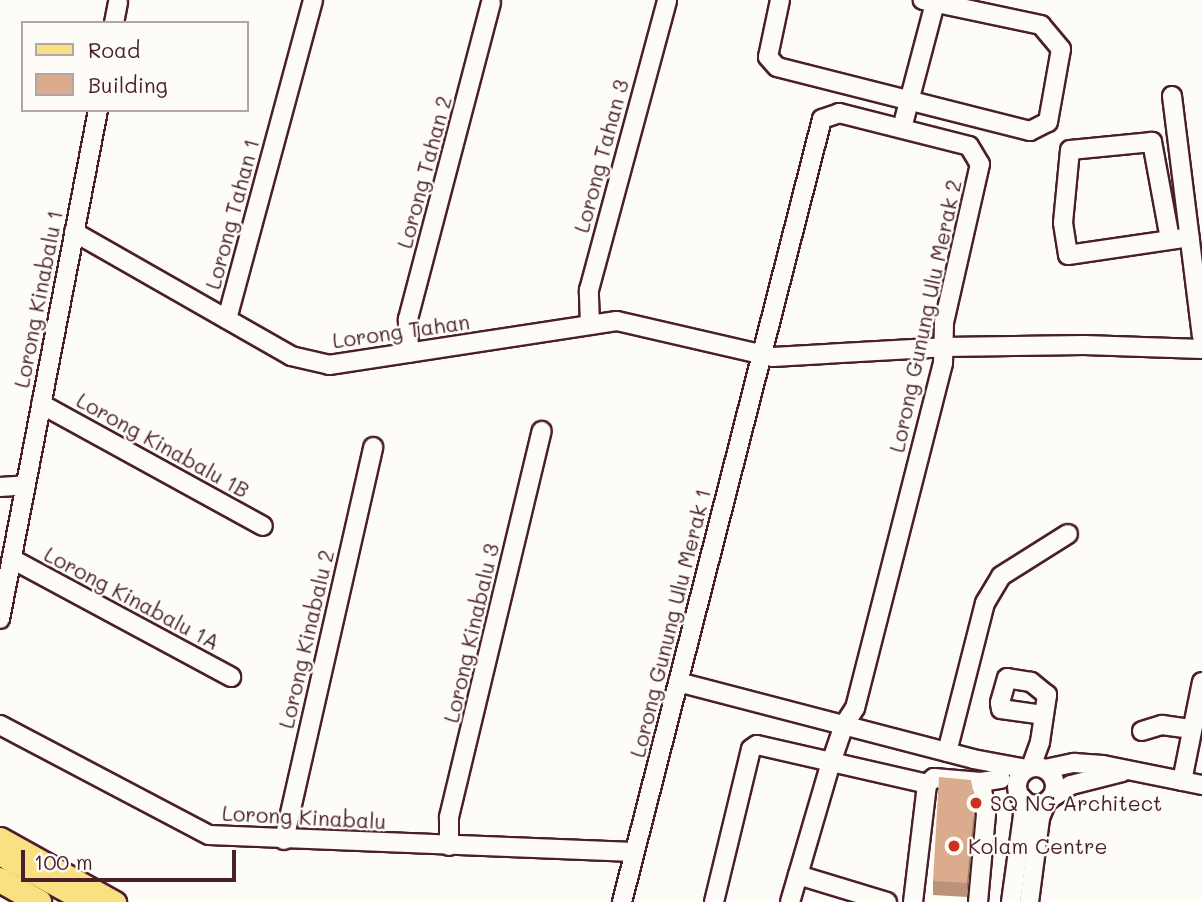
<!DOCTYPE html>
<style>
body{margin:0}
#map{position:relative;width:1202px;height:902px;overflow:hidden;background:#fdfcf7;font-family:Mali,sans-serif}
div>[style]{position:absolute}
.roads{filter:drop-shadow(2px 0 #4a1f2b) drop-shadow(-2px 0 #4a1f2b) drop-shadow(0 2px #4a1f2b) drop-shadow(0 -2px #4a1f2b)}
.minor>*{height:18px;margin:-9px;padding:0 9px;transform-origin:9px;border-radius:9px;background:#fdfcf7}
.minor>.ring{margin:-9px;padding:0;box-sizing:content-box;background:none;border:18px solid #fdfcf7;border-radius:50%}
.major>*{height:21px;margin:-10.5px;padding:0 10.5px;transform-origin:10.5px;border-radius:10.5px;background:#f9e181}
.highway>*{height:24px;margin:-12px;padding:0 12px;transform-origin:12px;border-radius:12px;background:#f9e181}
.wall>*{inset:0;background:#bb9378}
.shaded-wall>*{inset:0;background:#997862}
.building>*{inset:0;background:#daab8c}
.dots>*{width:19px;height:19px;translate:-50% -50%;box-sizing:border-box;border:4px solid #fdfcf7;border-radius:50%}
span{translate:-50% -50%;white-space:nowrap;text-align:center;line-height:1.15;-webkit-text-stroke:5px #fdfcf7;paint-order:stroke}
.street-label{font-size:21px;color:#4a1f2b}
.poi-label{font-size:21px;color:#4a1f2b}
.left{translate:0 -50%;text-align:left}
.legend{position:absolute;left:21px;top:21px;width:228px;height:91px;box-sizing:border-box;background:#fdfcf7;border:2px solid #b5a4a5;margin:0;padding:9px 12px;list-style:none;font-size:21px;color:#4a1f2b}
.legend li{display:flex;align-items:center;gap:14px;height:35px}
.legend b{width:35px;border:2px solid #b5a4a5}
.scale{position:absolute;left:21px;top:850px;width:215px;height:32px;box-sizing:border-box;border:4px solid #4a1f2b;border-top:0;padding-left:9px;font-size:21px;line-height:24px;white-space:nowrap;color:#4a1f2b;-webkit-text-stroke:5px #fdfcf7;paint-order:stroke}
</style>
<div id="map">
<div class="roads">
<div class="minor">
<i style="left:780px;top:0;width:58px;rotate:101.9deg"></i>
<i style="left:768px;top:57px;width:13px;rotate:48deg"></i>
<i style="left:777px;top:67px;width:261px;rotate:14.2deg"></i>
<i style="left:1030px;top:131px;width:20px;rotate:-27deg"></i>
<i style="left:1048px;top:122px;width:74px;rotate:-79.9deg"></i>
<i style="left:1061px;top:49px;width:31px;rotate:-130deg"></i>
<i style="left:1041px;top:25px;width:121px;rotate:-168deg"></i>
<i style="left:114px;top:23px;width:21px;rotate:-79deg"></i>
<i style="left:1172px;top:96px;width:242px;rotate:82.9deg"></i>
<i style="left:902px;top:128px;width:129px;rotate:-75.2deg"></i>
<i style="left:74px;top:232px;width:250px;rotate:29.7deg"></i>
<i style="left:291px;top:356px;width:39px;rotate:13deg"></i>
<i style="left:329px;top:365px;width:291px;rotate:-8.7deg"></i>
<i style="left:617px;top:321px;width:160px;rotate:13deg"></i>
<i style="left:773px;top:357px;width:171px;rotate:-3.3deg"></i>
<i style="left:944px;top:347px;width:140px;rotate:-0.8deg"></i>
<i style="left:1084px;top:345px;width:118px;rotate:1.9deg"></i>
<i style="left:1170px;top:239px;width:99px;rotate:-100.5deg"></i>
<i style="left:1152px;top:142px;width:82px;rotate:174.4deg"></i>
<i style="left:1070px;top:150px;width:73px;rotate:95.5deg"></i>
<i style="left:1063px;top:223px;width:32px;rotate:81deg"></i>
<i style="left:1068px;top:255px;width:123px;rotate:-8.4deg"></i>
<i style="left:227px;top:319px;width:330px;rotate:-74.9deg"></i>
<i style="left:590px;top:325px;width:35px;rotate:-92deg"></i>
<i style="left:589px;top:290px;width:300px;rotate:-74.9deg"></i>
<i style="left:409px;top:353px;width:34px;rotate:-92deg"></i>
<i style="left:408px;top:319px;width:327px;rotate:-75.3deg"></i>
<i style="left:41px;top:404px;width:253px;rotate:28.8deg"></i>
<i style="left:0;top:487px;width:26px;rotate:-4deg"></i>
<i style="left:12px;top:559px;width:249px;rotate:28.3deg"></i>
<i style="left:0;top:619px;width:518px;rotate:-79.1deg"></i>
<i style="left:678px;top:682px;width:305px;rotate:14.6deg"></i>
<i style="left:973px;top:759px;width:55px;rotate:10.5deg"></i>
<i style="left:0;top:725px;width:236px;rotate:27.8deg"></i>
<i style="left:209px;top:835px;width:425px;rotate:2.3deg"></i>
<i style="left:1142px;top:731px;width:21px;rotate:-17deg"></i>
<i style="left:1162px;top:725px;width:30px;rotate:8deg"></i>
<i style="left:947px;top:752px;width:154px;rotate:-75.7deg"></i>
<i style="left:985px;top:603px;width:31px;rotate:-59deg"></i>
<i style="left:1001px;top:576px;width:79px;rotate:-32.1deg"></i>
<i class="ring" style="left:1017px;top:767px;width:20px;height:20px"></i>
<i style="left:1031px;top:767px;width:27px;rotate:-70deg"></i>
<i style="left:1040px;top:742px;width:48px;rotate:-81.5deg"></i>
<i style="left:1047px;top:695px;width:21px;rotate:-141deg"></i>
<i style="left:1031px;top:682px;width:24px;rotate:-171deg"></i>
<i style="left:1007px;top:678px;width:26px;rotate:106deg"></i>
<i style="left:1000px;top:703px;width:6px;rotate:81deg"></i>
<i style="left:1001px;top:709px;width:42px;rotate:8.1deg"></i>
<i style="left:1045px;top:769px;width:30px;rotate:-12deg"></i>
<i style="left:1074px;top:763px;width:29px;rotate:4deg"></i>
<i style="left:1103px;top:765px;width:101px;rotate:11.4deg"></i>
<i style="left:1182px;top:781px;width:101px;rotate:-78.6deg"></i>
<i style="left:927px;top:784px;width:9px;rotate:-41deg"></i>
<i style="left:934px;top:778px;width:47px;rotate:4.9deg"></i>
<i style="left:981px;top:782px;width:20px;rotate:-9deg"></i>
<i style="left:1050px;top:799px;width:25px;rotate:-34deg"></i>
<i style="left:1071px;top:785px;width:53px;rotate:-14.3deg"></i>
<i style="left:284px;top:840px;width:403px;rotate:-77.2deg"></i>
<i style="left:449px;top:846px;width:29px;rotate:-90deg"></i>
<i style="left:449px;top:817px;width:397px;rotate:-76.5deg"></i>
<i style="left:798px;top:875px;width:93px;rotate:16.9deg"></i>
<i style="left:622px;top:902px;width:808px;rotate:-75.67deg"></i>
<i style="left:822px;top:119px;width:18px;rotate:-19deg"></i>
<i style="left:839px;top:113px;width:134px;rotate:14.2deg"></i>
<i style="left:969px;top:146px;width:21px;rotate:59deg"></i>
<i style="left:980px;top:164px;width:163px;rotate:102.8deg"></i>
<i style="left:944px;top:323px;width:40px;rotate:91.4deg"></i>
<i style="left:943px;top:363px;width:356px;rotate:104.3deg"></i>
<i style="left:855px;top:708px;width:20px;rotate:123deg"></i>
<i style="left:844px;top:725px;width:39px;rotate:109deg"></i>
<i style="left:831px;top:762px;width:146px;rotate:106.3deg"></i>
<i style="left:714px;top:902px;width:157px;rotate:-76.4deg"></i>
<i style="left:751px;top:749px;width:7px;rotate:-34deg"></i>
<i style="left:757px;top:745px;width:174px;rotate:12.9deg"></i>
<i style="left:913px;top:902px;width:119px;rotate:-83.2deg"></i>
<i style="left:978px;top:902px;width:88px;rotate:-84.8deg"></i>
<i style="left:986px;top:814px;width:32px;rotate:-99deg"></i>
<i style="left:1011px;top:902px;width:87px;rotate:-82.1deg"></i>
<i style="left:1023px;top:816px;width:18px;rotate:-93deg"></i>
<i style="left:1029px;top:902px;width:85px;rotate:-82.5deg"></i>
<i style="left:1040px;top:818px;width:16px;rotate:-68deg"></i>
</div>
<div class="major">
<i style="left:0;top:838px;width:132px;rotate:29.1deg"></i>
</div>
<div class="highway">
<i style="left:0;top:853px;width:102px;rotate:28.8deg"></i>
<i style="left:0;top:880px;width:45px;rotate:29.4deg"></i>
</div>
</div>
<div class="wall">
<i style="clip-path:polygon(975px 814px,967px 897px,933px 895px,933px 881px)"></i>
</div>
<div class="shaded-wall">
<i style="clip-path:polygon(975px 800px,975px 814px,967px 897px,967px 883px)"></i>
</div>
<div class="building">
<i style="clip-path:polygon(939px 777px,971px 780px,975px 800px,967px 883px,933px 881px)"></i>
</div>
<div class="dots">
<i style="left:976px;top:803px;background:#c8321e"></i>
<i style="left:954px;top:846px;background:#c8321e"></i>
</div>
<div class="street-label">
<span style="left:601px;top:156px;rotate:-75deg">Lorong Tahan 3</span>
<span style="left:424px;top:172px;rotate:-75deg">Lorong Tahan 2</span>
<span style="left:232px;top:214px;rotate:-75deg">Lorong Tahan 1</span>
<span style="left:38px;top:299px;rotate:-79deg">Lorong Kinabalu 1</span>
<span style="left:925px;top:316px;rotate:-78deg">Lorong Gunung Ulu Merak 2</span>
<span style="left:401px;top:331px;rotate:-8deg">Lorong Tahan</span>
<span style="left:163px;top:445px;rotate:29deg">Lorong Kinabalu 1B</span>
<span style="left:132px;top:598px;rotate:28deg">Lorong Kinabalu 1A</span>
<span style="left:670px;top:623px;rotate:-76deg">Lorong Gunung Ulu Merak 1</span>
<span style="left:471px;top:633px;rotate:-77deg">Lorong Kinabalu 3</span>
<span style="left:306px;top:639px;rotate:-77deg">Lorong Kinabalu 2</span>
<span style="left:304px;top:817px;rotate:3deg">Lorong Kinabalu</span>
</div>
<div class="poi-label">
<span class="left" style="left:990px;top:803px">SQ NG Architect</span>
<span class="left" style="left:968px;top:846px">Kolam Centre</span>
</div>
<ul class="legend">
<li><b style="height:9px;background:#f9e181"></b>Road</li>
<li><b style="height:19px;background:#daab8c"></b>Building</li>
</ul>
<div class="scale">100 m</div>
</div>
